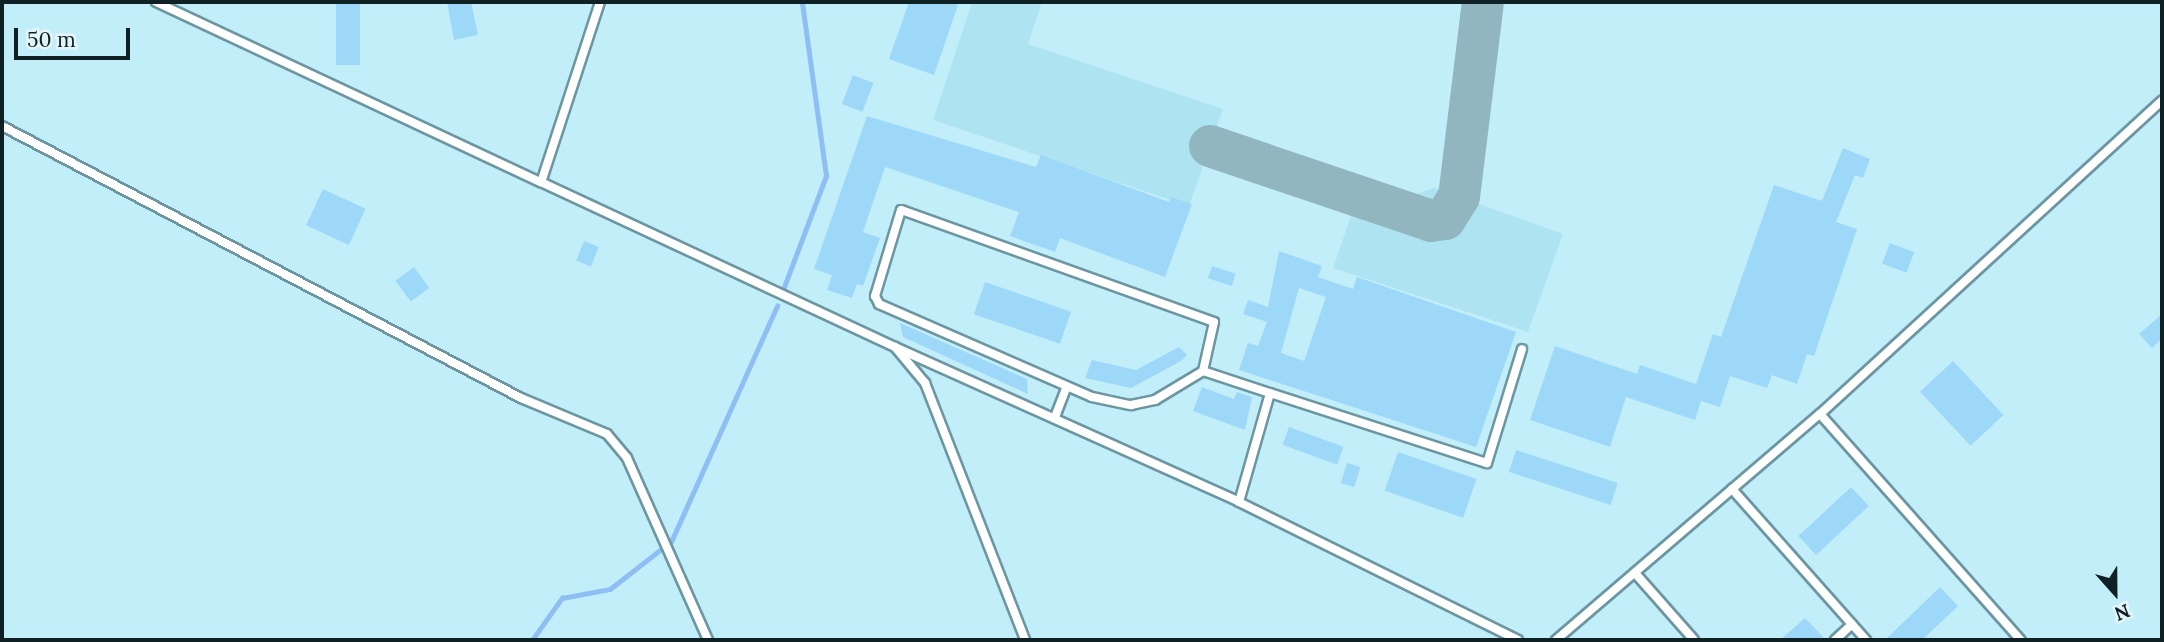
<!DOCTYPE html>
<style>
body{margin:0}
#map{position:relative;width:2164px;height:642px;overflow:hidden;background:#c2eefa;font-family:Lora,serif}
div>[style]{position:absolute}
.built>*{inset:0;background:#aee4f2}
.stream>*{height:4.5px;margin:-2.25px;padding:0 2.25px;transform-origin:2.25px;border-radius:2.25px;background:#8fbef5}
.taxiway>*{height:42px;margin:-21px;padding:0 21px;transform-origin:21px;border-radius:21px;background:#92b6c0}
.building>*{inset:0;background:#9ed8f9;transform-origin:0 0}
.roads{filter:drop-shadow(2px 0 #6c96a1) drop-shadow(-2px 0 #6c96a1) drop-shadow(0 2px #6c96a1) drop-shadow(0 -2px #6c96a1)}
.service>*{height:8px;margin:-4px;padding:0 4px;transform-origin:4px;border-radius:4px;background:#fff}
span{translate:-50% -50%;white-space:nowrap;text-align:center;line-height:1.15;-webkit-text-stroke:5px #e5f6fb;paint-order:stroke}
.frame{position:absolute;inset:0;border:4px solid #102125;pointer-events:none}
.north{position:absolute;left:2080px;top:558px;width:70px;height:70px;-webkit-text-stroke:5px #e5f6fb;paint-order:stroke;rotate:159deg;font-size:19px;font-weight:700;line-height:28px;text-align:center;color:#102125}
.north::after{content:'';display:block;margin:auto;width:24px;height:32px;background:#102125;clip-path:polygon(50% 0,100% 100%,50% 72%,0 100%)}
.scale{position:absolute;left:14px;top:28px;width:116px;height:32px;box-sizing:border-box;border:4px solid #102125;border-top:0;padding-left:9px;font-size:21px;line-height:24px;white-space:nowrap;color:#102125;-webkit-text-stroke:5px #e5f6fb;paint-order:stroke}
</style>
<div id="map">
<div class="built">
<i style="clip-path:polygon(972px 2px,1042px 2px,1028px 44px,1223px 109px,1189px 206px,933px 120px)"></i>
<i style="clip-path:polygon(1434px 188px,1563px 234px,1528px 332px,1333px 268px,1351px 216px,1378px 224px,1389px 194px,1405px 198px)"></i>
</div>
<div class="stream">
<i style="left:784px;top:287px;width:119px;rotate:-69.3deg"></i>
<i style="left:826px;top:176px;width:176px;rotate:-97.9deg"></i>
<i style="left:671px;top:542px;width:259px;rotate:-65.8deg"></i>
<i style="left:532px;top:640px;width:52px;rotate:-54.5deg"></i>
<i style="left:562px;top:598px;width:49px;rotate:-10.6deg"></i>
<i style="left:610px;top:589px;width:63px;rotate:-38deg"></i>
</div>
<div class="taxiway">
<i style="left:1210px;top:146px;width:233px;rotate:18.7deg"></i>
<i style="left:1431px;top:221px;width:14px;rotate:-8deg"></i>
<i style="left:1445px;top:219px;width:26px;rotate:-58deg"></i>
<i style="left:1459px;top:197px;width:196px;rotate:-83deg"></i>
</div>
<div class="building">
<i style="left:336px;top:2px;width:24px;height:63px"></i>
<i style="clip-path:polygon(447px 2px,471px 2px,478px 35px,454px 40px)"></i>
<i style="clip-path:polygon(909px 2px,959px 2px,934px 75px,889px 59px)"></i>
<i style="left:853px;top:75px;width:22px;height:31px;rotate:21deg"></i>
<i style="clip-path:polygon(867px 116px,1036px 167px,1041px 155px,1169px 202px,1171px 197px,1192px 204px,1165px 277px,1060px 238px,1055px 252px,1010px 236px,1019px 212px,885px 167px,863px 232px,880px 238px,863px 286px,857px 284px,852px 298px,827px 290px,832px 275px,814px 269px)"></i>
<i style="clip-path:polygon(1843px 148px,1870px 159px,1863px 178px,1855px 175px,1836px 222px,1857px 229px,1814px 356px,1807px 354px,1797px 384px,1772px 375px,1767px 388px,1730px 376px,1720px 407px,1701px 401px,1695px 420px,1626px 397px,1610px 447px,1530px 420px,1555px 346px,1637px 374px,1640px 365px,1696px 384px,1713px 334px,1721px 337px,1774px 185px,1822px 201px)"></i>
<i style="left:323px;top:189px;width:47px;height:40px;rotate:25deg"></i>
<i style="left:584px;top:241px;width:16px;height:21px;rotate:22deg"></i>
<i style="left:1890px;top:243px;width:26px;height:22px;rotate:21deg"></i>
<i style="clip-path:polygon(evenodd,1279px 251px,1322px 266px,1318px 277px,1353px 289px,1357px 277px,1516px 332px,1476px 447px,1239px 370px,1248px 343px,1258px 346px,1267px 322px,1243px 314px,1248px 300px,1268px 307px,1279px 251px,1299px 288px,1326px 297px,1304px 361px,1281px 353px,1299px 288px)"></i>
<i style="left:1212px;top:266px;width:25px;height:13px;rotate:18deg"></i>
<i style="left:414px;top:267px;width:26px;height:23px;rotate:54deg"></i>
<i style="left:985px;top:282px;width:91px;height:34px;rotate:19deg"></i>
<i style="clip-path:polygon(2162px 314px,2162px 339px,2152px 348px,2139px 334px)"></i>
<i style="clip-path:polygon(900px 323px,1027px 379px,1028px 394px,903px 337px)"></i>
<i style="clip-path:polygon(1179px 347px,1187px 355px,1181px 361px,1131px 388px,1085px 378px,1092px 360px,1136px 370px)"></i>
<i style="left:1953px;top:361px;width:74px;height:45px;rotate:47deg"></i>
<i style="clip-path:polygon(1202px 387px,1234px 399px,1237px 392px,1252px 397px,1245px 430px,1193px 411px)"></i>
<i style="left:1289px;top:427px;width:58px;height:19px;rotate:20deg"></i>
<i style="left:1516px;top:450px;width:107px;height:23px;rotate:18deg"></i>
<i style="left:1398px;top:452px;width:83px;height:41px;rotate:19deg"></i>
<i style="left:1347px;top:463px;width:14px;height:21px;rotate:17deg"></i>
<i style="left:1851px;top:487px;width:26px;height:72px;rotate:47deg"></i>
<i style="clip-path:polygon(1940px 587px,1958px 606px,1922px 640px,1885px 640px)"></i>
<i style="clip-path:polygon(1805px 618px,1826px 640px,1780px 640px)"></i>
</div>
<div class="roads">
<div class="service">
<i style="left:156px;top:2px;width:425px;rotate:25.1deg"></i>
<i style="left:600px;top:2px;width:189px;rotate:108.1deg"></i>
<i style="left:541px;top:182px;width:391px;rotate:25deg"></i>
<i style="left:895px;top:347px;width:47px;rotate:50.2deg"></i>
<i style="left:925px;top:383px;width:276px;rotate:68.7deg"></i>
<i style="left:2px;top:126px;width:586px;rotate:27.66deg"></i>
<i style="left:521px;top:398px;width:93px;rotate:22.7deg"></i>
<i style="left:607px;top:434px;width:31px;rotate:50deg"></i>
<i style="left:627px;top:458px;width:199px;rotate:66deg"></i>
<i style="left:897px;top:348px;width:375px;rotate:24.2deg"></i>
<i style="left:1239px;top:502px;width:311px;rotate:26.3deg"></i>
<i style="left:1203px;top:371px;width:50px;rotate:-77.3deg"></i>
<i style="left:1214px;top:322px;width:332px;rotate:-160.3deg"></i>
<i style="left:901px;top:210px;width:90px;rotate:106.8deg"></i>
<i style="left:875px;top:296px;width:9px;rotate:63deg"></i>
<i style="left:879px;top:304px;width:232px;rotate:23.6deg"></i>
<i style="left:1092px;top:397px;width:40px;rotate:12deg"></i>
<i style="left:1131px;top:405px;width:25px;rotate:-12deg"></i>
<i style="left:1155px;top:400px;width:56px;rotate:-31.1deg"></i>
<i style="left:1203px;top:371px;width:71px;rotate:18.2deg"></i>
<i style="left:1820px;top:414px;width:464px;rotate:-42.5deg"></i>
<i style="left:1055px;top:417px;width:31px;rotate:-69deg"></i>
<i style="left:1732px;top:489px;width:202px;rotate:48.4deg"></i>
<i style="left:1239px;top:502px;width:113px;rotate:-74.1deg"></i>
<i style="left:1270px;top:393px;width:228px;rotate:17.9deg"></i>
<i style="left:1487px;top:463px;width:119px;rotate:-72.9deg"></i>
<i style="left:1635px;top:573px;width:89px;rotate:48.6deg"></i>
<i style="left:1556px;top:640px;width:348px;rotate:-40.6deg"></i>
<i style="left:1820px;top:414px;width:302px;rotate:48.4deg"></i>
<i style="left:1835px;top:640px;width:23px;rotate:-43deg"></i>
</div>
</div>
<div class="frame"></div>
<div class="north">N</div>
<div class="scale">50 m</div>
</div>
